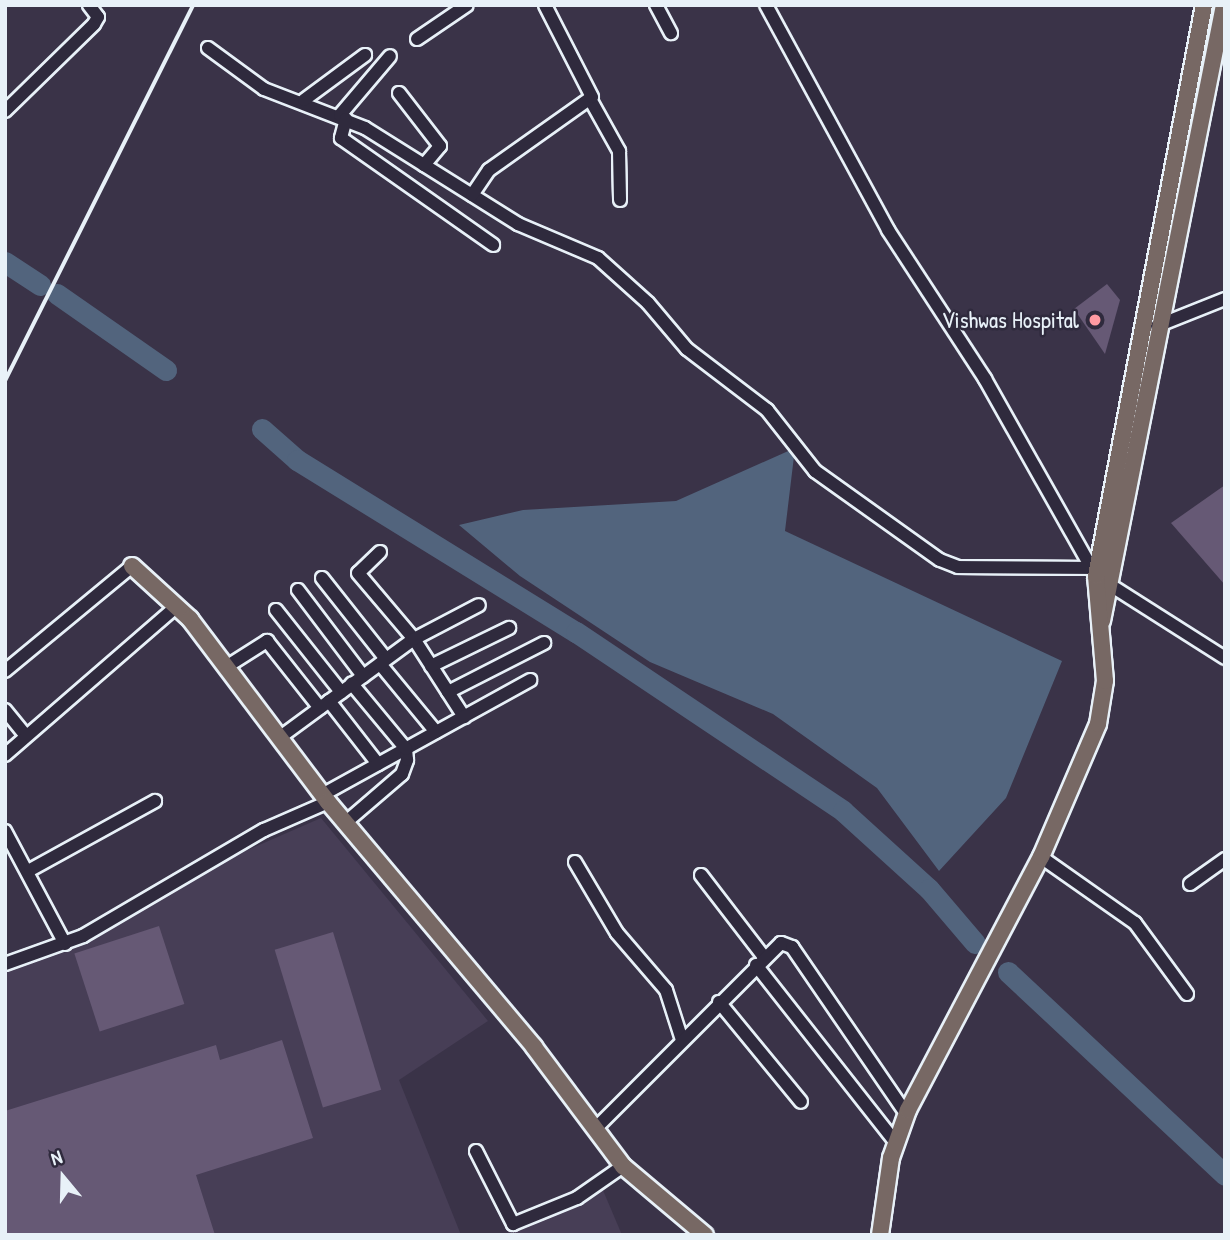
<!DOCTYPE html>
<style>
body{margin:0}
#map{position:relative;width:1230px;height:1240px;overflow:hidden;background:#3a3348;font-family:"Patrick Hand",sans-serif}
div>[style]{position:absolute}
.built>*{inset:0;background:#473e56}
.water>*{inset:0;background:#52647d}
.river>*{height:21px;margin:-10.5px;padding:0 10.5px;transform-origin:10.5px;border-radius:10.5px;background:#52647d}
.building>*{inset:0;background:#665975;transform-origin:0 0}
.roads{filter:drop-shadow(2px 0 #e8f1f8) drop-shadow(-2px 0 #e8f1f8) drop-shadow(0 2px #e8f1f8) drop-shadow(0 -2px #e8f1f8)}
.minor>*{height:12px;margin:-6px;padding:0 6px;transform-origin:6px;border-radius:6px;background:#2f2a3d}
.major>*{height:16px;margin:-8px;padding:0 8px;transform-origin:8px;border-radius:8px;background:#776864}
.rail>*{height:3.5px;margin:-1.75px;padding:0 1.75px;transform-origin:1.75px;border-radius:1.75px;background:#e8f1f8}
.dots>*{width:19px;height:19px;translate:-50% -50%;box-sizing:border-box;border:4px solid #2f2a3d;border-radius:50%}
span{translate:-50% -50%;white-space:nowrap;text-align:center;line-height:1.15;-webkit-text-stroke:5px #2f2a3d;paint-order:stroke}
.poi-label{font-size:23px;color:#e8f1f8}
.right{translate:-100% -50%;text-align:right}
.frame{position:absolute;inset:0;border:7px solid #e8f1f8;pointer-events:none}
.north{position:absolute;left:28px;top:1142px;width:70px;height:70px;-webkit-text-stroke:5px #2f2a3d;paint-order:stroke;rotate:341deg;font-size:19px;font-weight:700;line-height:28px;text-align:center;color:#e8f1f8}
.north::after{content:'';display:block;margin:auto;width:24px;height:32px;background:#e8f1f8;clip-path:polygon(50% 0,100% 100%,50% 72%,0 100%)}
</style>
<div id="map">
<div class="built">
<i style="clip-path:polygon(321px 818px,488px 1021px,399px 1080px,461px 1235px,5px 1235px,5px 970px,84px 941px,204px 869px)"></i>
<i style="clip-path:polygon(602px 1188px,622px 1235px,504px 1235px)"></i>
</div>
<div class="water">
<i style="clip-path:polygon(795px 448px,785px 531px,1062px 661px,1006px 798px,939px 871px,877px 788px,773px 714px,650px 662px,520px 576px,459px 525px,523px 510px,676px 501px)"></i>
</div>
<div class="river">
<i style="left:5px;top:262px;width:42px;rotate:33.3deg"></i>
<i style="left:57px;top:294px;width:133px;rotate:34.9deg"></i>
<i style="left:262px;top:429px;width:47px;rotate:41.5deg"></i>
<i style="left:297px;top:460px;width:328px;rotate:31.7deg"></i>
<i style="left:576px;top:632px;width:321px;rotate:33.8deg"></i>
<i style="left:843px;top:811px;width:116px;rotate:42.2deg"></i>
<i style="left:929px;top:889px;width:71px;rotate:49.6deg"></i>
<i style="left:1008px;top:972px;width:297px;rotate:43.1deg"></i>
</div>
<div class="building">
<i style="clip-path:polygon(1107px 284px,1120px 300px,1105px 354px,1074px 309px)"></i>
<i style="clip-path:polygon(1225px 485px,1225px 585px,1171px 523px)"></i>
<i style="left:159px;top:926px;width:82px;height:89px;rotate:72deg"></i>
<i style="left:333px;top:932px;width:165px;height:61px;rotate:73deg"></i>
<i style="clip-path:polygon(282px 1040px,313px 1138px,196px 1175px,215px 1235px,5px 1235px,5px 1111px,216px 1045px,220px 1060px)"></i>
</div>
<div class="roads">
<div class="minor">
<i style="left:656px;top:5px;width:32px;rotate:62deg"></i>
<i style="left:766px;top:5px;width:256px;rotate:61.5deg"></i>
<i style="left:888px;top:230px;width:178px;rotate:56.9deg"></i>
<i style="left:985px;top:379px;width:226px;rotate:60.6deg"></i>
<i style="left:1096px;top:576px;width:153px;rotate:32.4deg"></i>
<i style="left:417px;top:39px;width:60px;rotate:-34.2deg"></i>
<i style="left:208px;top:48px;width:69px;rotate:36.2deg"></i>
<i style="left:264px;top:89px;width:108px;rotate:21.1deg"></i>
<i style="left:365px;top:128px;width:181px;rotate:32.1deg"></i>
<i style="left:518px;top:224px;width:87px;rotate:23deg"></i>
<i style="left:598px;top:258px;width:67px;rotate:42deg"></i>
<i style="left:648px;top:303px;width:60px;rotate:49.7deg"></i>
<i style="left:687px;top:349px;width:101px;rotate:37.3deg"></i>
<i style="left:767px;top:410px;width:78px;rotate:51.8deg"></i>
<i style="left:815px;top:471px;width:153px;rotate:35.5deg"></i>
<i style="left:940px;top:560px;width:19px;rotate:21deg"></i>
<i style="left:958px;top:567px;width:133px;rotate:0.4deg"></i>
<i style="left:399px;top:93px;width:67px;rotate:52.3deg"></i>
<i style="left:440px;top:146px;width:25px;rotate:130deg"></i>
<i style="left:590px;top:99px;width:60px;rotate:60.9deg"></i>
<i style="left:619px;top:151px;width:49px;rotate:88.8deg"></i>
<i style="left:304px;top:100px;width:76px;rotate:-36.4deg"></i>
<i style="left:5px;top:111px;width:124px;rotate:-44.3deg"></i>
<i style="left:94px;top:24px;width:8px;rotate:-60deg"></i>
<i style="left:98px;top:17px;width:15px;rotate:-127deg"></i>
<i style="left:340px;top:115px;width:77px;rotate:-49.7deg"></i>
<i style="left:346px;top:119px;width:20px;rotate:105deg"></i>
<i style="left:341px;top:138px;width:186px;rotate:35.1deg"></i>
<i style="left:472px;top:195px;width:30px;rotate:-56deg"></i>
<i style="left:489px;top:170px;width:126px;rotate:-35.3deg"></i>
<i style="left:592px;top:97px;width:103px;rotate:-117.1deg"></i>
<i style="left:1157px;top:326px;width:73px;rotate:-21.7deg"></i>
<i style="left:380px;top:552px;width:30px;rotate:136deg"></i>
<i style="left:358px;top:573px;width:87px;rotate:49.7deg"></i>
<i style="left:414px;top:639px;width:93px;rotate:57.3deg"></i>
<i style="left:322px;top:578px;width:103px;rotate:51.7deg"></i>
<i style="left:298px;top:590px;width:108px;rotate:52.9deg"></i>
<i style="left:276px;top:610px;width:105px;rotate:51.6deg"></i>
<i style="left:380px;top:664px;width:88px;rotate:50.5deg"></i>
<i style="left:431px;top:666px;width:87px;rotate:-26deg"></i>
<i style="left:226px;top:667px;width:49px;rotate:-32.4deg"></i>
<i style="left:267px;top:641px;width:85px;rotate:51.7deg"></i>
<i style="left:5px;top:671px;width:165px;rotate:-39.6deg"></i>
<i style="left:448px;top:692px;width:108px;rotate:-27deg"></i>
<i style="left:329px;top:701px;width:80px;rotate:52.1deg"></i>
<i style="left:5px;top:710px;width:33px;rotate:51deg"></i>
<i style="left:279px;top:738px;width:167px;rotate:-36.3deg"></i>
<i style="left:414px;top:639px;width:73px;rotate:-27.6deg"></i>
<i style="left:5px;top:755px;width:226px;rotate:-40.9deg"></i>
<i style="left:322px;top:795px;width:238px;rotate:-28.9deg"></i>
<i style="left:345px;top:823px;width:75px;rotate:-40.7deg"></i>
<i style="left:402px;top:774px;width:15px;rotate:-70deg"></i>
<i style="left:407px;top:760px;width:11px;rotate:-95deg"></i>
<i style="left:406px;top:749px;width:85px;rotate:-129.7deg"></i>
<i style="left:5px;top:831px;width:128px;rotate:62deg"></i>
<i style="left:1041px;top:857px;width:115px;rotate:35.1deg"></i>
<i style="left:1135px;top:923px;width:88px;rotate:53.8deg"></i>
<i style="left:575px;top:862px;width:82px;rotate:59.4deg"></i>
<i style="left:617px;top:933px;width:75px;rotate:49.3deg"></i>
<i style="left:666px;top:990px;width:52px;rotate:72.3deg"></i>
<i style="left:30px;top:870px;width:143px;rotate:-28.9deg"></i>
<i style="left:701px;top:875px;width:103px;rotate:52.5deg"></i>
<i style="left:1190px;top:884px;width:43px;rotate:-35.5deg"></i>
<i style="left:5px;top:964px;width:83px;rotate:-19.7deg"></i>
<i style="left:83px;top:936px;width:210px;rotate:-30.4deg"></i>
<i style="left:264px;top:830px;width:70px;rotate:-23.6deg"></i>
<i style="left:756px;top:965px;width:226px;rotate:51.8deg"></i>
<i style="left:719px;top:1002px;width:129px;rotate:50.6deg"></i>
<i style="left:595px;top:1129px;width:263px;rotate:-45deg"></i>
<i style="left:781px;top:943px;width:12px;rotate:20deg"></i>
<i style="left:792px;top:947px;width:204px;rotate:55.6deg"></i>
<i style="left:476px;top:1151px;width:82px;rotate:63.1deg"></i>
<i style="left:513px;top:1224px;width:69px;rotate:-22.1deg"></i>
<i style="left:577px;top:1198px;width:56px;rotate:-34.8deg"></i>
</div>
<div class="major">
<i style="left:132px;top:566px;width:79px;rotate:42.4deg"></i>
<i style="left:190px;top:619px;width:229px;rotate:53deg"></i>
<i style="left:328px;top:802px;width:320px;rotate:49.9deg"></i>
<i style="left:534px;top:1047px;width:149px;rotate:53.2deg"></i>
<i style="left:623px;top:1166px;width:107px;rotate:40.1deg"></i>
<i style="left:1102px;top:621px;width:628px;rotate:-78.8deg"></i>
<i style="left:880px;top:1235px;width:78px;rotate:-81.9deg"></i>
<i style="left:891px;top:1158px;width:51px;rotate:-70.5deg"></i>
<i style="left:908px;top:1110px;width:286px;rotate:-62.3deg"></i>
<i style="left:1041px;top:857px;width:145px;rotate:-66.8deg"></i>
<i style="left:1098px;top:724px;width:44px;rotate:-80.8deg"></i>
<i style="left:1105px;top:681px;width:105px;rotate:-94.9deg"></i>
<i style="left:1096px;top:576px;width:581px;rotate:-79.29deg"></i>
</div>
</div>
<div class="rail">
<i style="left:5px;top:381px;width:420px;rotate:-63.4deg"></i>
</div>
<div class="dots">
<i style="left:1095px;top:320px;background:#ff9aa2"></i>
</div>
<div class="poi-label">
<span class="right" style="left:1079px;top:320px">Vishwas Hospital</span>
</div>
<div class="frame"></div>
<div class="north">N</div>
</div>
